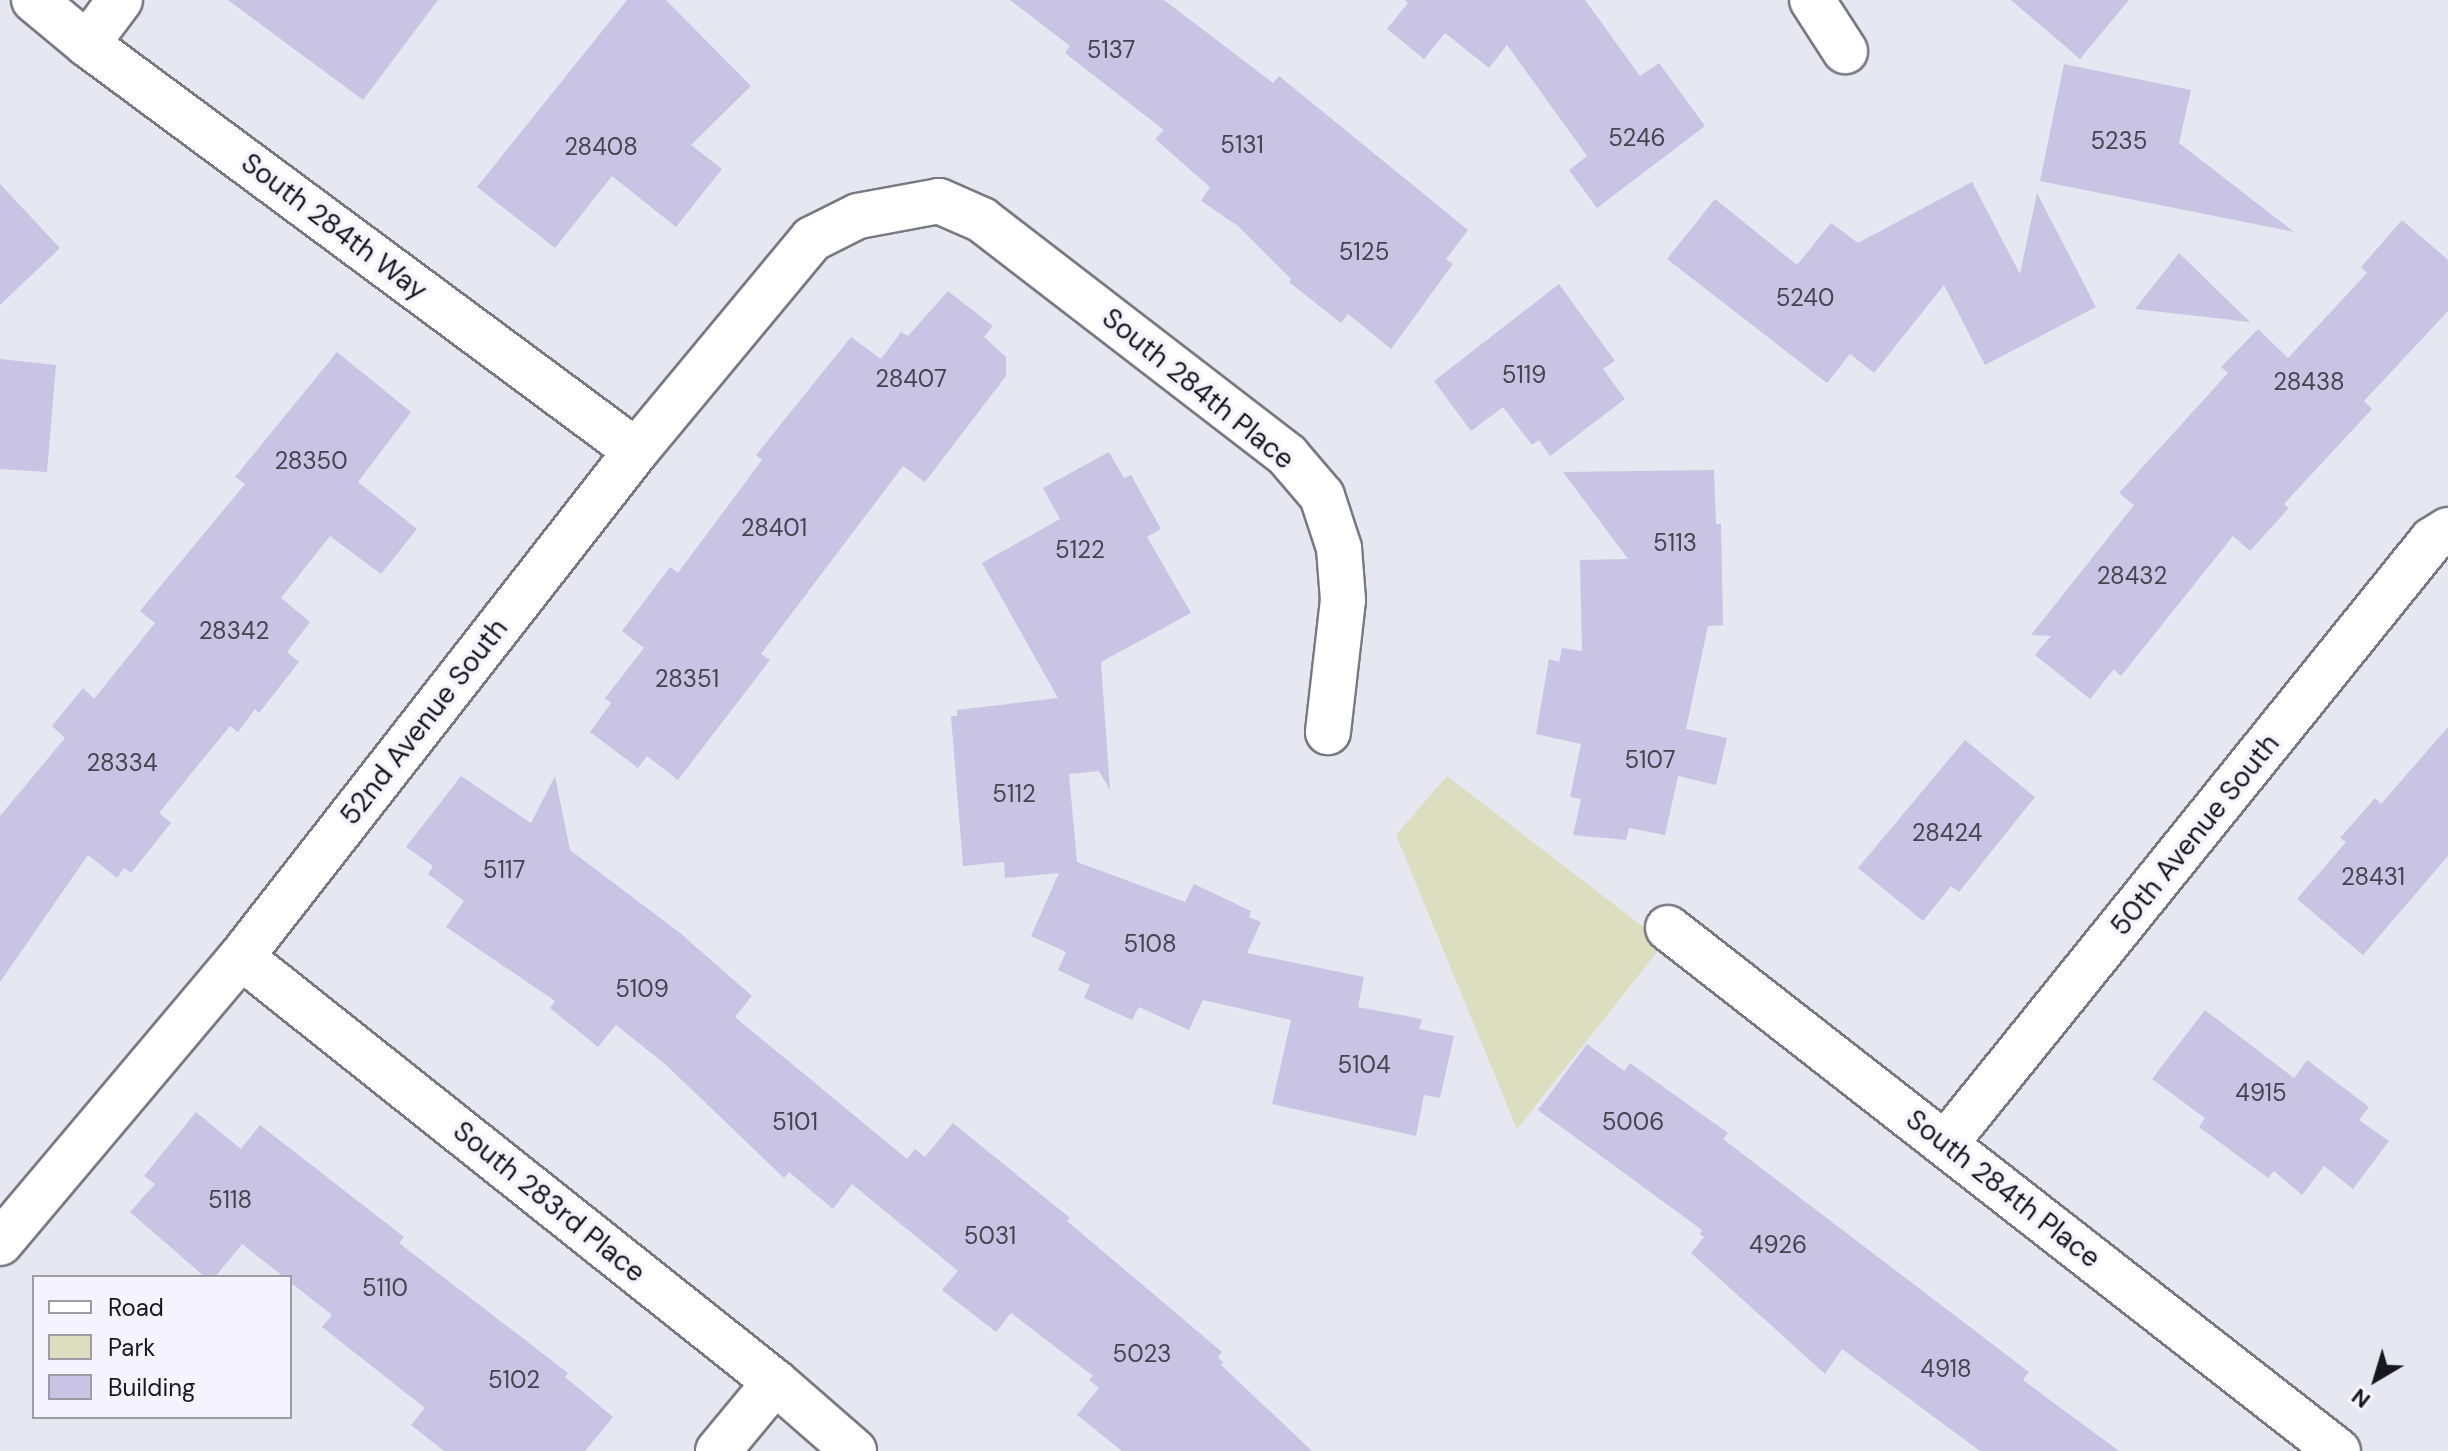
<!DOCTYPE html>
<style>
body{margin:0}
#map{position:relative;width:2448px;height:1451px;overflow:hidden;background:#e7e7f2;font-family:"DM Sans",sans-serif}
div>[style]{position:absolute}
.green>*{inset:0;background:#dbdebf}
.building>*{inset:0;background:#c9c3e4}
.roads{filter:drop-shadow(2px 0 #797983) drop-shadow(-2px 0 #797983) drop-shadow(0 2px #797983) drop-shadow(0 -2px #797983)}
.street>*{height:44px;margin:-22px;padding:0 22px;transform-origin:22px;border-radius:22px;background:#fff}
span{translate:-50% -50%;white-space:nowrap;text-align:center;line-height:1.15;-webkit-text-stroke:7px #f5f4fe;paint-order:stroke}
.number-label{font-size:24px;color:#44434e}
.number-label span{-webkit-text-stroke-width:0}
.street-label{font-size:28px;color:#18181c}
.legend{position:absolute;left:32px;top:1275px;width:260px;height:144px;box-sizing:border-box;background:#f5f4fe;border:2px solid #9d9ca4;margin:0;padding:10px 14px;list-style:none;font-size:24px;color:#18181c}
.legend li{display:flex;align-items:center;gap:16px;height:40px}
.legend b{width:40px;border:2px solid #9d9ca4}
.north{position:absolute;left:2336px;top:1339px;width:80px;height:80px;-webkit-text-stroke:6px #f5f4fe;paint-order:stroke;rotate:218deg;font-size:22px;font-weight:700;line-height:32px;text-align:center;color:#18181c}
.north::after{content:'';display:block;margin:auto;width:28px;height:36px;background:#18181c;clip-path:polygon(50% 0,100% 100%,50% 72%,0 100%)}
</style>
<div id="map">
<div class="green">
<i style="clip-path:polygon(1447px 776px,1664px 943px,1517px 1129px,1396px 835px)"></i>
</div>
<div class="building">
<i style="clip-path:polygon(228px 0,438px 0,363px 100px)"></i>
<i style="clip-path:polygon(627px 0,666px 0,751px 86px,691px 145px,722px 169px,676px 227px,612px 176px,555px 248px,477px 187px)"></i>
<i style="clip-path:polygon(1010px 0,1164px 0,1273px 83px,1279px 76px,1468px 230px,1446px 259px,1453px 264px,1391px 349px,1348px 314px,1341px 323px,1289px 282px,1291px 279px,1238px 226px,1201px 201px,1210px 187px,1155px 139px,1164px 130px,1065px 53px,1070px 46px)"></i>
<i style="clip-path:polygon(1405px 0,1585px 0,1640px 76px,1659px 63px,1705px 126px,1597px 208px,1569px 170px,1587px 156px,1507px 45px,1489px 68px,1445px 33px,1424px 59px,1387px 29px,1408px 3px)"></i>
<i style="clip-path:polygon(2011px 0,2129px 0,2080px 59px)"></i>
<i style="clip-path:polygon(2064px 64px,2191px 90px,2179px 143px,2294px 232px,2040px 181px)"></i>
<i style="clip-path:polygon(1972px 182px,2020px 274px,2037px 193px,2096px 307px,1985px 365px,1944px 285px,1874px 373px,1850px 354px,1827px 383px,1667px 259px,1715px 199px,1797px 265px,1831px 223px,1858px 243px)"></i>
<i style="clip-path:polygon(0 184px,60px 248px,0 305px)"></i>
<i style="clip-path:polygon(2402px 220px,2448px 260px,2448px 311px,2364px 401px,2372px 409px,2284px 504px,2289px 508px,2250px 551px,2233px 536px,2121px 676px,2114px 669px,2090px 699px,2035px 655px,2051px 636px,2031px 635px,2134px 505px,2119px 493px,2228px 373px,2221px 367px,2258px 329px,2288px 358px,2367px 273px,2361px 267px)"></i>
<i style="clip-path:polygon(2179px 253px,2250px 322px,2135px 309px)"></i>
<i style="clip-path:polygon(1559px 284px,1615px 361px,1603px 369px,1625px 399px,1550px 456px,1539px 440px,1532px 445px,1503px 407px,1471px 431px,1434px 381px)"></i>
<i style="clip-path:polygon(948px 291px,993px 326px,984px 337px,1006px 357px,1006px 376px,925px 482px,903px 466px,761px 654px,770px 660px,678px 780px,647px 756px,638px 768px,590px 732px,611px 703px,605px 698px,644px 648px,622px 631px,670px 567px,678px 573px,762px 460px,756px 455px,851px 337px,881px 359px,901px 332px,908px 336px)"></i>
<i style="clip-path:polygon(337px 352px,411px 412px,358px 482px,417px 529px,381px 574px,330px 536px,281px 598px,310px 622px,287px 652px,299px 662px,259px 713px,255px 709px,238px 732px,230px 726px,159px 813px,171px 823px,131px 873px,124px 868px,117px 878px,88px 855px,0 982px,0 816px,65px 738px,52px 726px,83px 688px,94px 699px,155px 623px,140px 611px,245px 484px,235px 477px)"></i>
<i style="clip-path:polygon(0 359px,56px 365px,47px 472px,0 469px)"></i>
<i style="clip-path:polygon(1109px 452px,1124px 478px,1131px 475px,1161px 529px,1147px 537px,1191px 613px,1101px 662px,1110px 790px,1099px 771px,1069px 774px,1077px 862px,1185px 902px,1194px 884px,1251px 911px,1249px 917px,1261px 922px,1247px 953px,1364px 977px,1358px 1007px,1422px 1019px,1419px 1029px,1454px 1036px,1440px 1098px,1424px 1095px,1416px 1136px,1272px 1104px,1291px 1020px,1203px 1000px,1189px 1030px,1139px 1007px,1132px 1020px,1084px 998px,1090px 985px,1058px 970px,1066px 952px,1031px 936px,1059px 873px,1005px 878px,1004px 862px,963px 866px,951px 716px,957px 716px,957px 710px,1058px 698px,982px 563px,1060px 519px,1043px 488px)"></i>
<i style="clip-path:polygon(1714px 470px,1716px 524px,1721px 524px,1723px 625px,1708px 626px,1686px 729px,1727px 738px,1716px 785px,1678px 776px,1665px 835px,1629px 828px,1626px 840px,1573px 835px,1581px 799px,1570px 797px,1581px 744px,1536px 734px,1549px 659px,1559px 662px,1562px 648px,1582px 651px,1580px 560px,1628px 559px,1563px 472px)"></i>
<i style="clip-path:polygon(2448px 727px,2448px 856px,2363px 955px,2297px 899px,2346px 842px,2340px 838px,2375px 798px,2381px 804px)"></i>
<i style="clip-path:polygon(1965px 740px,2035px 797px,1959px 892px,1951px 886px,1923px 921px,1858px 868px)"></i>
<i style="clip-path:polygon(461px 776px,531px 823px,555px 776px,570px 850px,680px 933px,752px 996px,735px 1017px,907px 1159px,915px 1149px,925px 1157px,953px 1123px,1070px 1218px,1067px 1221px,1222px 1352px,1218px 1357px,1223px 1362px,1221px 1365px,1312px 1451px,1122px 1451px,1077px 1415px,1099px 1388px,1089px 1380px,1093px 1376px,1011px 1313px,996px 1332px,942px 1290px,958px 1271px,852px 1184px,833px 1209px,789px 1172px,784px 1178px,665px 1064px,616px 1025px,598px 1047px,550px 1008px,555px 1001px,446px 927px,464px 901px,428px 874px,433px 866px,406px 847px)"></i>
<i style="clip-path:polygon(2205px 1010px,2294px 1078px,2307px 1060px,2369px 1107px,2359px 1120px,2389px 1141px,2353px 1189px,2324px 1166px,2302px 1195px,2274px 1171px,2268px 1178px,2199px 1127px,2205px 1118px,2152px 1079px)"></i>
<i style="clip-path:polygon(1587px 1044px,1624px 1071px,1630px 1063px,1728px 1133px,1723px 1139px,2029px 1372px,2023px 1380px,2119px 1451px,1980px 1451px,1842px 1349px,1825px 1374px,1691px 1253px,1704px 1237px,1700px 1234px,1702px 1230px,1538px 1110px)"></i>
<i style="clip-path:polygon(196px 1112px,241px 1149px,260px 1125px,404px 1237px,399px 1243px,568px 1373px,565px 1377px,613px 1417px,585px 1451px,444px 1451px,411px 1425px,425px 1408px,322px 1327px,332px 1315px,290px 1282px,290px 1277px,284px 1277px,242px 1244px,215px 1277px,205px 1277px,130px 1212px,155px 1184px,144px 1176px)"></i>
</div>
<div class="roads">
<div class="street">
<i style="left:34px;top:0;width:69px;rotate:39.7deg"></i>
<i style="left:87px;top:44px;width:683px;rotate:36.55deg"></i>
<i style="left:1812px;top:0;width:61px;rotate:57.1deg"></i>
<i style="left:87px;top:44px;width:55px;rotate:-53.1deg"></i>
<i style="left:1668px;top:928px;width:850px;rotate:37.98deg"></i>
<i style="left:241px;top:957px;width:682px;rotate:38.52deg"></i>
<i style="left:775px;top:1382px;width:105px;rotate:41.1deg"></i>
<i style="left:1945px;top:1144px;width:776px;rotate:-51.12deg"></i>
<i style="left:2432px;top:540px;width:19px;rotate:-32deg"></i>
<i style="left:0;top:1243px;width:374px;rotate:-49.9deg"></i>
<i style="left:241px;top:957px;width:642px;rotate:-52.02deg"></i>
<i style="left:636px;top:451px;width:276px;rotate:-50.3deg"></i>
<i style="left:812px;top:239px;width:51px;rotate:-26.6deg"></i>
<i style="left:858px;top:216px;width:82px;rotate:-10.5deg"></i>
<i style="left:939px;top:201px;width:47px;rotate:23.8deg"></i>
<i style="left:982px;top:220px;width:385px;rotate:37.6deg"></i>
<i style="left:1287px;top:455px;width:54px;rotate:49.5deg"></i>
<i style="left:1322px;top:496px;width:55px;rotate:71.9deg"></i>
<i style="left:1339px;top:548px;width:52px;rotate:85.6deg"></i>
<i style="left:1343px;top:600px;width:133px;rotate:96.5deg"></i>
<i style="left:718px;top:1451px;width:89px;rotate:-50.4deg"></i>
</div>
</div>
<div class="number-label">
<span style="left:1111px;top:50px">5137</span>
<span style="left:1637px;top:138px">5246</span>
<span style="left:2119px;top:141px">5235</span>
<span style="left:1242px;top:145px">5131</span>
<span style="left:601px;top:147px">28408</span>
<span style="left:1364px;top:252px">5125</span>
<span style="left:1805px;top:298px">5240</span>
<span style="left:1524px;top:375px">5119</span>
<span style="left:911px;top:379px">28407</span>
<span style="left:2309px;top:382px">28438</span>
<span style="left:311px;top:461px">28350</span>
<span style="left:774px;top:528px">28401</span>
<span style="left:1675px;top:543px">5113</span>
<span style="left:1080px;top:550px">5122</span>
<span style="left:2132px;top:576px">28432</span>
<span style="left:234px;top:631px">28342</span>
<span style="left:687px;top:679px">28351</span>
<span style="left:1650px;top:760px">5107</span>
<span style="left:122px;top:763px">28334</span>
<span style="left:1014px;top:794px">5112</span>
<span style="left:1947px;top:833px">28424</span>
<span style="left:504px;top:870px">5117</span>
<span style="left:2373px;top:877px">28431</span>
<span style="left:1150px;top:944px">5108</span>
<span style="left:642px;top:989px">5109</span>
<span style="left:1364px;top:1065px">5104</span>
<span style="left:2261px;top:1093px">4915</span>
<span style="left:795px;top:1122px">5101</span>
<span style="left:1633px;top:1122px">5006</span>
<span style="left:230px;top:1200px">5118</span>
<span style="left:990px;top:1236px">5031</span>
<span style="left:1778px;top:1245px">4926</span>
<span style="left:385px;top:1288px">5110</span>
<span style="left:1142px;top:1354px">5023</span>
<span style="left:1946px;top:1369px">4918</span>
<span style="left:514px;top:1380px">5102</span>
</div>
<div class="street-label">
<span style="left:334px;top:227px;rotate:37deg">South 284th Way</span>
<span style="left:1198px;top:389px;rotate:39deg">South 284th Place</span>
<span style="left:424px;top:722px;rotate:-52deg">52nd Avenue South</span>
<span style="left:2195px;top:835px;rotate:-51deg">50th Avenue South</span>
<span style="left:2003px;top:1189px;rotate:38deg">South 284th Place</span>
<span style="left:549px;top:1202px;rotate:39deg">South 283rd Place</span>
</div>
<ul class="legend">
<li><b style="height:10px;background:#fff"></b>Road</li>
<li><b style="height:22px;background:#dbdebf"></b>Park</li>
<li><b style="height:22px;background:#c9c3e4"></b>Building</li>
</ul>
<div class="north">N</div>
</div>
